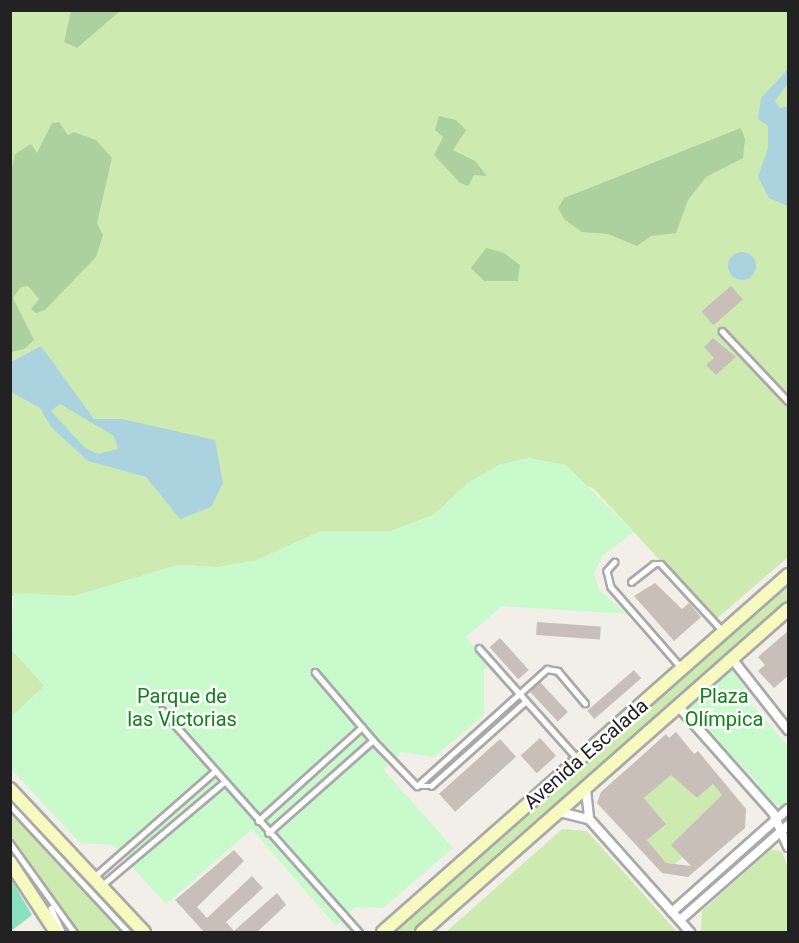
<!DOCTYPE html>
<meta charset="utf-8">
<style>
body{margin:0}
#map{position:relative;width:799px;height:943px;overflow:hidden;background:#f2efe9;font-family:Roboto,sans-serif}
div>[style]{position:absolute}
.grass>*{inset:0;background:#cdebb0}
.forest>*{inset:0;background:#add19e}
.park>*{inset:0;background:#c8facc}
.pitch>*{inset:0;background:#88e0be}
.water>*{inset:0;background:#aad3df}
.round{border-radius:50%}
.building>*{inset:0;background:#c7bfb8;transform-origin:0 0}
.roads{filter:drop-shadow(2px 0 #a9a9a9) drop-shadow(-2px 0 #a9a9a9) drop-shadow(0 2px #a9a9a9) drop-shadow(0 -2px #a9a9a9)}
.service>*{height:4.5px;margin:-2.25px;padding:0 2.25px;transform-origin:2.25px;border-radius:2.25px;background:#fff}
.minor>*{height:8px;margin:-4px;padding:0 4px;transform-origin:4px;border-radius:4px;background:#fff}
.secondary>*{height:12px;margin:-6px;padding:0 6px;transform-origin:6px;border-radius:6px;background:#f7fabf}
span{translate:-50% -50%;white-space:nowrap;text-align:center;line-height:1.15;-webkit-text-stroke:5px #fff;paint-order:stroke}
.park-label{font-size:20px;color:#0c8416}
.street-label{font-size:20px;color:#222}
.frame{position:absolute;inset:0;border:12px solid #222;pointer-events:none}
</style>
<div id="map">
<div class="grass">
<i style="clip-path:polygon(11px 11px,788px 11px,788px 557px,715px 620px,594px 489px,530px 458px,498px 465px,467px 484px,434px 515px,391px 531px,321px 531px,255px 561px,218px 567px,178px 565px,75px 596px,11px 596px)"></i>
<i style="clip-path:polygon(788px 582px,788px 601px,412px 932px,394px 932px)"></i>
<i style="clip-path:polygon(10px 648px,45px 686px,11px 717px,10px 717px)"></i>
<i style="clip-path:polygon(671px 775px,697px 798px,707px 790px,700px 782px,707px 777px,722px 795px,715px 802px,724px 812px,672px 845px,683px 857px,675px 864px,666px 863px,647px 840px,666px 823px,644px 798px)"></i>
<i style="clip-path:polygon(10px 811px,123px 932px,77px 932px,11px 840px)"></i>
<i style="clip-path:polygon(562px 829px,587px 831px,677px 932px,446px 932px)"></i>
<i style="clip-path:polygon(771px 849px,782px 852px,788px 868px,788px 932px,701px 932px,702px 911px)"></i>
</div>
<div class="forest">
<i style="clip-path:polygon(71px 11px,71px 10px,120px 11px,77px 48px,64px 42px)"></i>
<i style="clip-path:polygon(439px 116px,456px 120px,466px 130px,453px 150px,475px 161px,487px 176px,474px 175px,468px 186px,460px 183px,434px 155px,443px 137px,435px 130px)"></i>
<i style="clip-path:polygon(59px 122px,68px 135px,74px 132px,96px 140px,112px 158px,97px 223px,103px 235px,96px 257px,45px 310px,36px 313px,31px 309px,39px 299px,28px 286px,21px 287px,13px 298px,34px 340px,24px 349px,11px 352px,10px 178px,15px 154px,31px 144px,37px 153px,52px 123px)"></i>
<i style="clip-path:polygon(741px 128px,745px 139px,743px 158px,706px 177px,688px 200px,676px 233px,651px 236px,637px 246px,608px 234px,582px 232px,564px 219px,558px 208px,564px 198px)"></i>
<i style="clip-path:polygon(486px 248px,504px 253px,520px 265px,518px 281px,484px 281px,471px 268px)"></i>
</div>
<div class="park">
<i style="clip-path:polygon(530px 458px,566px 465px,634px 532px,603px 555px,594px 573px,599px 590px,627px 614px,502px 606px,466px 637px,489px 665px,484px 670px,484px 715px,434px 757px,401px 752px,383px 769px,453px 848px,383px 908px,356px 907px,348px 914px,357px 924px,349px 931px,340px 922px,336px 926px,252px 829px,166px 904px,112px 845px,80px 843px,11px 769px,11px 717px,44px 686px,11px 648px,14px 593px,75px 596px,178px 565px,218px 567px,255px 561px,321px 531px,391px 531px,434px 515px,467px 484px,498px 465px)"></i>
<i style="clip-path:polygon(732px 671px,746px 689px,745px 697px,788px 746px,788px 802px,781px 808px,759px 791px,759px 784px,689px 712px,689px 705px)"></i>
</div>
<div class="pitch">
<i style="clip-path:polygon(11px 879px,32px 915px,11px 931px,10px 931px)"></i>
</div>
<div class="water">
<i style="clip-path:polygon(788px 69px,788px 83px,775px 101px,780px 108px,788px 106px,788px 206px,769px 198px,758px 177px,768px 148px,768px 126px,758px 119px,761px 98px)"></i>
<i class="round" style="left:728px;top:252px;width:28px;height:28px"></i>
<i style="clip-path:polygon(evenodd,41px 346px,94px 419px,122px 419px,215px 440px,223px 483px,211px 507px,180px 519px,146px 477px,88px 461px,51px 427px,40px 408px,11px 392px,11px 362px,41px 346px,60px 404px,114px 436px,118px 449px,98px 454px,85px 448px,51px 411px,60px 404px)"></i>
</div>
<div class="building">
<i style="left:731px;top:286px;width:18px;height:39px;rotate:49deg"></i>
<i style="clip-path:polygon(713px 338px,736px 357px,716px 375px,706px 365px,714px 358px,704px 347px)"></i>
<i style="clip-path:polygon(655px 583px,682px 609px,689px 603px,701px 617px,674px 641px,634px 596px)"></i>
<i style="left:537px;top:622px;width:64px;height:13px;rotate:4deg"></i>
<i style="clip-path:polygon(789px 630px,789px 675px,774px 688px,758px 671px,765px 665px,758px 657px)"></i>
<i style="left:500px;top:638px;width:43px;height:14px;rotate:48deg"></i>
<i style="left:634px;top:670px;width:11px;height:62px;rotate:49deg"></i>
<i style="left:540px;top:682px;width:41px;height:14px;rotate:47deg"></i>
<i style="clip-path:polygon(evenodd,676px 732px,694px 754px,698px 751px,746px 809px,745px 828px,688px 877px,662px 873px,597px 803px,601px 792px,636px 761px,666px 734px,669px 738px,676px 732px,671px 775px,697px 798px,713px 784px,722px 795px,671px 845px,691px 866px,666px 863px,647px 840px,666px 824px,644px 798px,671px 775px)"></i>
<i style="left:540px;top:738px;width:24px;height:26px;rotate:48deg"></i>
<i style="left:500px;top:739px;width:24px;height:82px;rotate:48deg"></i>
<i style="clip-path:polygon(234px 850px,244px 861px,197px 907px,207px 918px,252px 876px,263px 888px,226px 922px,234px 931px,277px 893px,286px 905px,256px 933px,205px 933px,175px 900px)"></i>
</div>
<div class="roads">
<div class="service">
<i style="left:722px;top:331px;width:96px;rotate:46.7deg"></i>
<i style="left:615px;top:562px;width:12px;rotate:132deg"></i>
<i style="left:607px;top:571px;width:16px;rotate:76deg"></i>
<i style="left:611px;top:587px;width:105px;rotate:48.9deg"></i>
<i style="left:631px;top:582px;width:29px;rotate:-38deg"></i>
<i style="left:654px;top:564px;width:7px"></i>
<i style="left:661px;top:564px;width:90px;rotate:47.3deg"></i>
<i style="left:479px;top:648px;width:147px;rotate:48.3deg"></i>
<i style="left:315px;top:672px;width:89px;rotate:49.5deg"></i>
<i style="left:162px;top:710px;width:297px;rotate:48.4deg"></i>
<i style="left:417px;top:786px;width:14px"></i>
<i style="left:431px;top:786px;width:127px;rotate:-41.8deg"></i>
<i style="left:10px;top:805px;width:173px;rotate:47.1deg"></i>
<i style="left:258px;top:821px;width:140px;rotate:-42.1deg"></i>
<i style="left:268px;top:833px;width:140px;rotate:-41.5deg"></i>
<i style="left:373px;top:740px;width:64px;rotate:46.3deg"></i>
<i style="left:417px;top:786px;width:175px;rotate:-42deg"></i>
<i style="left:547px;top:669px;width:11px;rotate:10deg"></i>
<i style="left:558px;top:671px;width:42px;rotate:49.8deg"></i>
<i style="left:10px;top:843px;width:110px;rotate:54.3deg"></i>
<i style="left:94px;top:877px;width:159px;rotate:-41.2deg"></i>
<i style="left:101px;top:886px;width:160px;rotate:-40.2deg"></i>
<i style="left:51px;top:908px;width:26px;rotate:65deg"></i>
</div>
<div class="minor">
<i style="left:733px;top:660px;width:89px;rotate:51.8deg"></i>
<i style="left:679px;top:707px;width:142px;rotate:48.4deg"></i>
<i style="left:773px;top:813px;width:37px;rotate:66deg"></i>
<i style="left:586px;top:789px;width:30px;rotate:84deg"></i>
<i style="left:560px;top:812px;width:30px;rotate:14deg"></i>
<i style="left:589px;top:819px;width:152px;rotate:48.2deg"></i>
<i style="left:672px;top:912px;width:155px;rotate:-41.6deg"></i>
<i style="left:680px;top:920px;width:144px;rotate:-41.3deg"></i>
</div>
<div class="secondary">
<i style="left:10px;top:789px;width:196px;rotate:46.9deg"></i>
<i style="left:10px;top:862px;width:84px;rotate:56.7deg"></i>
<i style="left:383px;top:932px;width:540px;rotate:-41.4deg"></i>
<i style="left:422px;top:932px;width:488px;rotate:-41.4deg"></i>
</div>
</div>
<div class="park-label">
<span style="left:724px;top:708px">Plaza<br>Olímpica</span>
<span style="left:182px;top:708px">Parque de<br>las Victorias</span>
</div>
<div class="street-label">
<span style="left:586px;top:754px;rotate:-41deg">Avenida Escalada</span>
</div>
<div class="frame"></div>
</div>
